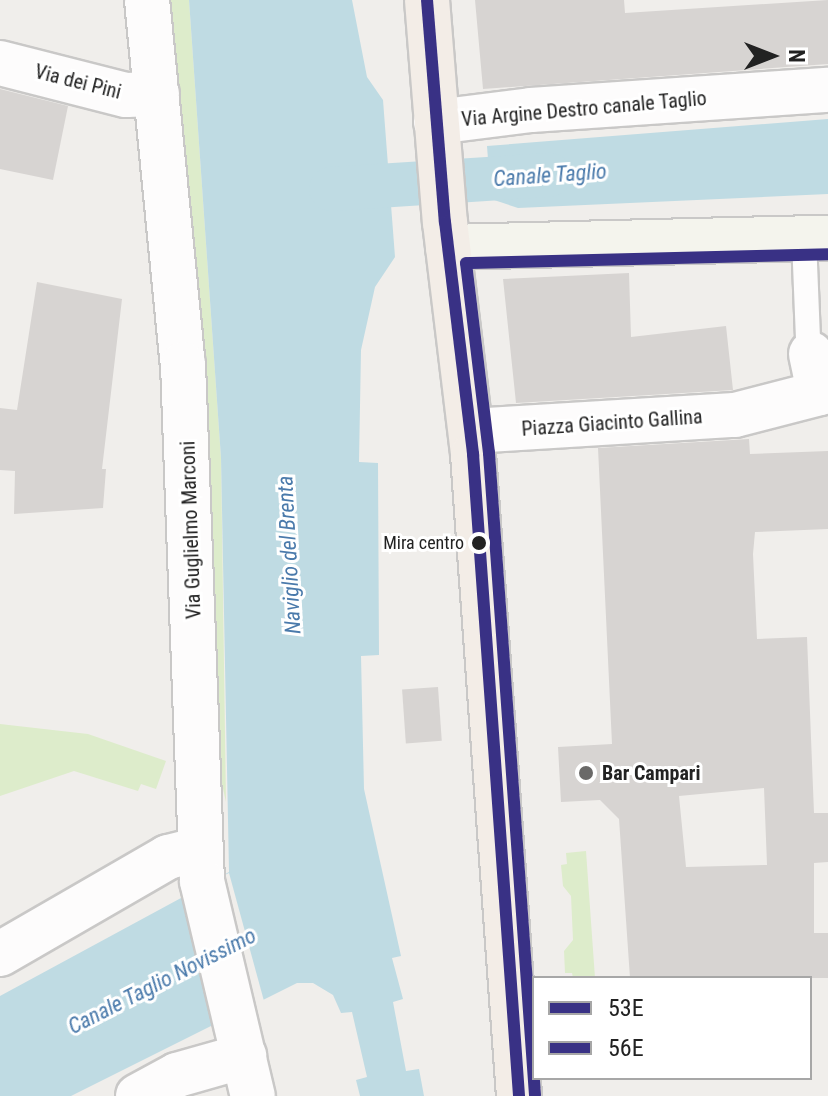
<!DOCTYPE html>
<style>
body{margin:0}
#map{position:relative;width:828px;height:1096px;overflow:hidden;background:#f0eeeb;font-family:"Roboto Condensed",sans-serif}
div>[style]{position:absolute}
.grass>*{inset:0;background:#ddeccb}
.water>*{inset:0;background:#bfdbe3}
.pier>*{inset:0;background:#f0eeeb}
.canal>*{height:44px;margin:-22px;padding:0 22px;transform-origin:22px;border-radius:22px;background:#bfdbe3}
.building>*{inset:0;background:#d7d4d2;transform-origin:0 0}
.roads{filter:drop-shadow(2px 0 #c9c8c7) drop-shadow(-2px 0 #c9c8c7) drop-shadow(0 2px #c9c8c7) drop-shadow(0 -2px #c9c8c7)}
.lane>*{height:24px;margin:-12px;padding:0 12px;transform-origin:12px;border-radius:12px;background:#fdfcfc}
.street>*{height:44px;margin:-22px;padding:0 22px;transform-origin:22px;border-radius:22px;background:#fdfcfc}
.secondary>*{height:44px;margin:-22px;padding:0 22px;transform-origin:22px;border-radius:22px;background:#f4f4ed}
.primary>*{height:44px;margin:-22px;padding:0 22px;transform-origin:22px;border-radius:22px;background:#f3ede7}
.bus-1>*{height:12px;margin:-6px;padding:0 6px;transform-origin:6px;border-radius:6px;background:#393185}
.bus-2>*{height:12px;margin:-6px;padding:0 6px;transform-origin:6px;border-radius:6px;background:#393185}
.dots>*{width:22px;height:22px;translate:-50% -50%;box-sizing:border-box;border:4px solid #fff;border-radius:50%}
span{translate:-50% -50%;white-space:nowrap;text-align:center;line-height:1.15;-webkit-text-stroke:6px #fff;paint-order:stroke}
.bus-label{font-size:18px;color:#222}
.right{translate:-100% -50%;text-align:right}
.street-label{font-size:20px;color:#222}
.poi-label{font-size:20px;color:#222;font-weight:700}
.left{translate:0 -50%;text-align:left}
.water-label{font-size:22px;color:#4a7aab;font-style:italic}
.legend{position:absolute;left:532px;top:976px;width:280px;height:104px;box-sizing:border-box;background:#fff;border:2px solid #a7a7a7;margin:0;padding:10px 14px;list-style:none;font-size:24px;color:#222}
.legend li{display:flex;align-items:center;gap:16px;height:40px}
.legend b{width:40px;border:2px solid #a7a7a7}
.north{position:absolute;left:732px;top:16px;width:80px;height:80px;-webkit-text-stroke:6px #fff;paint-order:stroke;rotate:90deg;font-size:22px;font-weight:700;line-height:32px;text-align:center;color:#222}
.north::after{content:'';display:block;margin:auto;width:28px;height:36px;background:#222;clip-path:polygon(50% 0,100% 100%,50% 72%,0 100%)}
</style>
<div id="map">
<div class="grass">
<i style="clip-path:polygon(164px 0,189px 0,221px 458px,226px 802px,217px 762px)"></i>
<i style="clip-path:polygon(0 724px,88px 734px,166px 761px,156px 789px,141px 784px,138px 791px,74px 771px,0 796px)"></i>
<i style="clip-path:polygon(586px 851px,595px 978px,573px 978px,572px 973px,565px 973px,564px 951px,573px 940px,571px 896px,563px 886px,561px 865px,567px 864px,566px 853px)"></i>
</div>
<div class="water">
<i style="clip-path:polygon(189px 0,352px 0,367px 77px,383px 100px,395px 257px,375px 287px,361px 350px,359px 462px,378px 463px,379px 655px,361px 656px,364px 789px,401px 956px,392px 958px,403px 999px,393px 1002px,406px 1071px,419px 1069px,424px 1096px,360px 1096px,356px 1080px,367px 1077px,352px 1012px,341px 1013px,333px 995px,313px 983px,297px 983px,71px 1096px,0 1096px,0 996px,229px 872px,221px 458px)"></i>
<i style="clip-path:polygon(828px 119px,828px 194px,518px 208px,491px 199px,487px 146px)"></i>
</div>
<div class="pier">
<i style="clip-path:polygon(229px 873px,264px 1001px,219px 1026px,183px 895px)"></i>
</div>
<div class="canal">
<i style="left:331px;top:189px;width:219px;rotate:-3.7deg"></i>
</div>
<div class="building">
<i style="clip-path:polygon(475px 0,624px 0,625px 13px,828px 0,828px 64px,483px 89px)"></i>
<i style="clip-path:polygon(0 89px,68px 106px,53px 180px,0 169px)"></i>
<i style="clip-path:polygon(629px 273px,631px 337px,726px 326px,733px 390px,516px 403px,503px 279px)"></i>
<i style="clip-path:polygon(37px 282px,122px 299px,102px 469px,106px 469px,103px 508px,14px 514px,15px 471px,0 470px,0 408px,17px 410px)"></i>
<i style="clip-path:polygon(evenodd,749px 439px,750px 454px,828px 451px,828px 529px,755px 532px,753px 554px,757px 639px,807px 637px,814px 813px,828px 813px,828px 862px,814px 863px,814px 933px,828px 933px,828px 978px,630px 978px,619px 819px,600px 800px,561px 802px,558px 747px,612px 744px,598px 448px,749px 439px,764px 788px,767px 865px,686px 867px,679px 796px,764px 788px)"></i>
<i style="left:438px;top:687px;width:54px;height:36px;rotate:86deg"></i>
</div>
<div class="roads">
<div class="lane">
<i style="left:804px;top:239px;width:101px;rotate:87.7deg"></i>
</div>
<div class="street">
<i style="left:147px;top:0;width:366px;rotate:84.4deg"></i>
<i style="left:183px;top:364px;width:517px;rotate:87.9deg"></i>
<i style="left:202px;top:881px;width:221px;rotate:76.7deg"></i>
<i style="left:0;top:63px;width:130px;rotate:14.3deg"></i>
<i style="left:126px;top:95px;width:31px;rotate:-2deg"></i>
<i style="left:436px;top:122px;width:96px;rotate:-7.2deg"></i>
<i style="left:531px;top:110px;width:298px;rotate:-3.9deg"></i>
<i style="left:811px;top:354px;width:40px;rotate:78deg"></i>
<i style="left:471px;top:431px;width:264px;rotate:-3.5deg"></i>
<i style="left:735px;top:415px;width:96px;rotate:-14.5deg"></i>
<i style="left:0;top:954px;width:194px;rotate:-30deg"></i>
<i style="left:168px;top:857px;width:32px;rotate:-14deg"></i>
<i style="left:138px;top:1096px;width:44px;rotate:-28.3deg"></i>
<i style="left:177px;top:1075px;width:70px;rotate:-15.8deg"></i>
</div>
<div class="secondary">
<i style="left:448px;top:247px;width:380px;rotate:-1.4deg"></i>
</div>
<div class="primary">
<i style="left:427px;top:0;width:223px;rotate:85.4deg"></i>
<i style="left:445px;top:222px;width:234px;rotate:83.1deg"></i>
<i style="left:473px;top:454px;width:644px;rotate:85.9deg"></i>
</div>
</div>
<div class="bus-1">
<i style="left:427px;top:0;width:223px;rotate:85.4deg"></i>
<i style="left:445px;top:222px;width:234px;rotate:83.1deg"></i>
<i style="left:473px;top:454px;width:644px;rotate:85.9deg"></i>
</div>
<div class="bus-2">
<i style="left:535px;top:1095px;width:644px;rotate:-94.1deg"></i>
<i style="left:489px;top:453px;width:191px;rotate:-96.9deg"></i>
<i style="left:466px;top:263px;width:362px;rotate:-1.4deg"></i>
</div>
<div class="dots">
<i style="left:479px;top:543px;background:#222"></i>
<i style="left:586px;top:773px;background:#6a6968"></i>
</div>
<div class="bus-label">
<span class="right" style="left:464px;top:543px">Mira centro</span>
</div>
<div class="street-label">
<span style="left:78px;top:82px;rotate:14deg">Via dei Pini</span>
<span style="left:584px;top:109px;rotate:-5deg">Via Argine Destro canale Taglio</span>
<span style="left:612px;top:423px;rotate:-4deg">Piazza Giacinto Gallina</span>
<span style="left:191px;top:530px;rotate:-92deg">Via Guglielmo Marconi</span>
</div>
<div class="poi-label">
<span class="left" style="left:602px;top:773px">Bar Campari</span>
</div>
<div class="water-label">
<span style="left:550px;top:175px;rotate:-4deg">Canale Taglio</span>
<span style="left:289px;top:555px;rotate:-93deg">Naviglio del Brenta</span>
<span style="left:162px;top:981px;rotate:-27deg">Canale Taglio Novissimo</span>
</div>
<ul class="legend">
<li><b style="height:10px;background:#393185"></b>53E</li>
<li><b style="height:10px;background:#393185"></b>56E</li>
</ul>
<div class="north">N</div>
</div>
